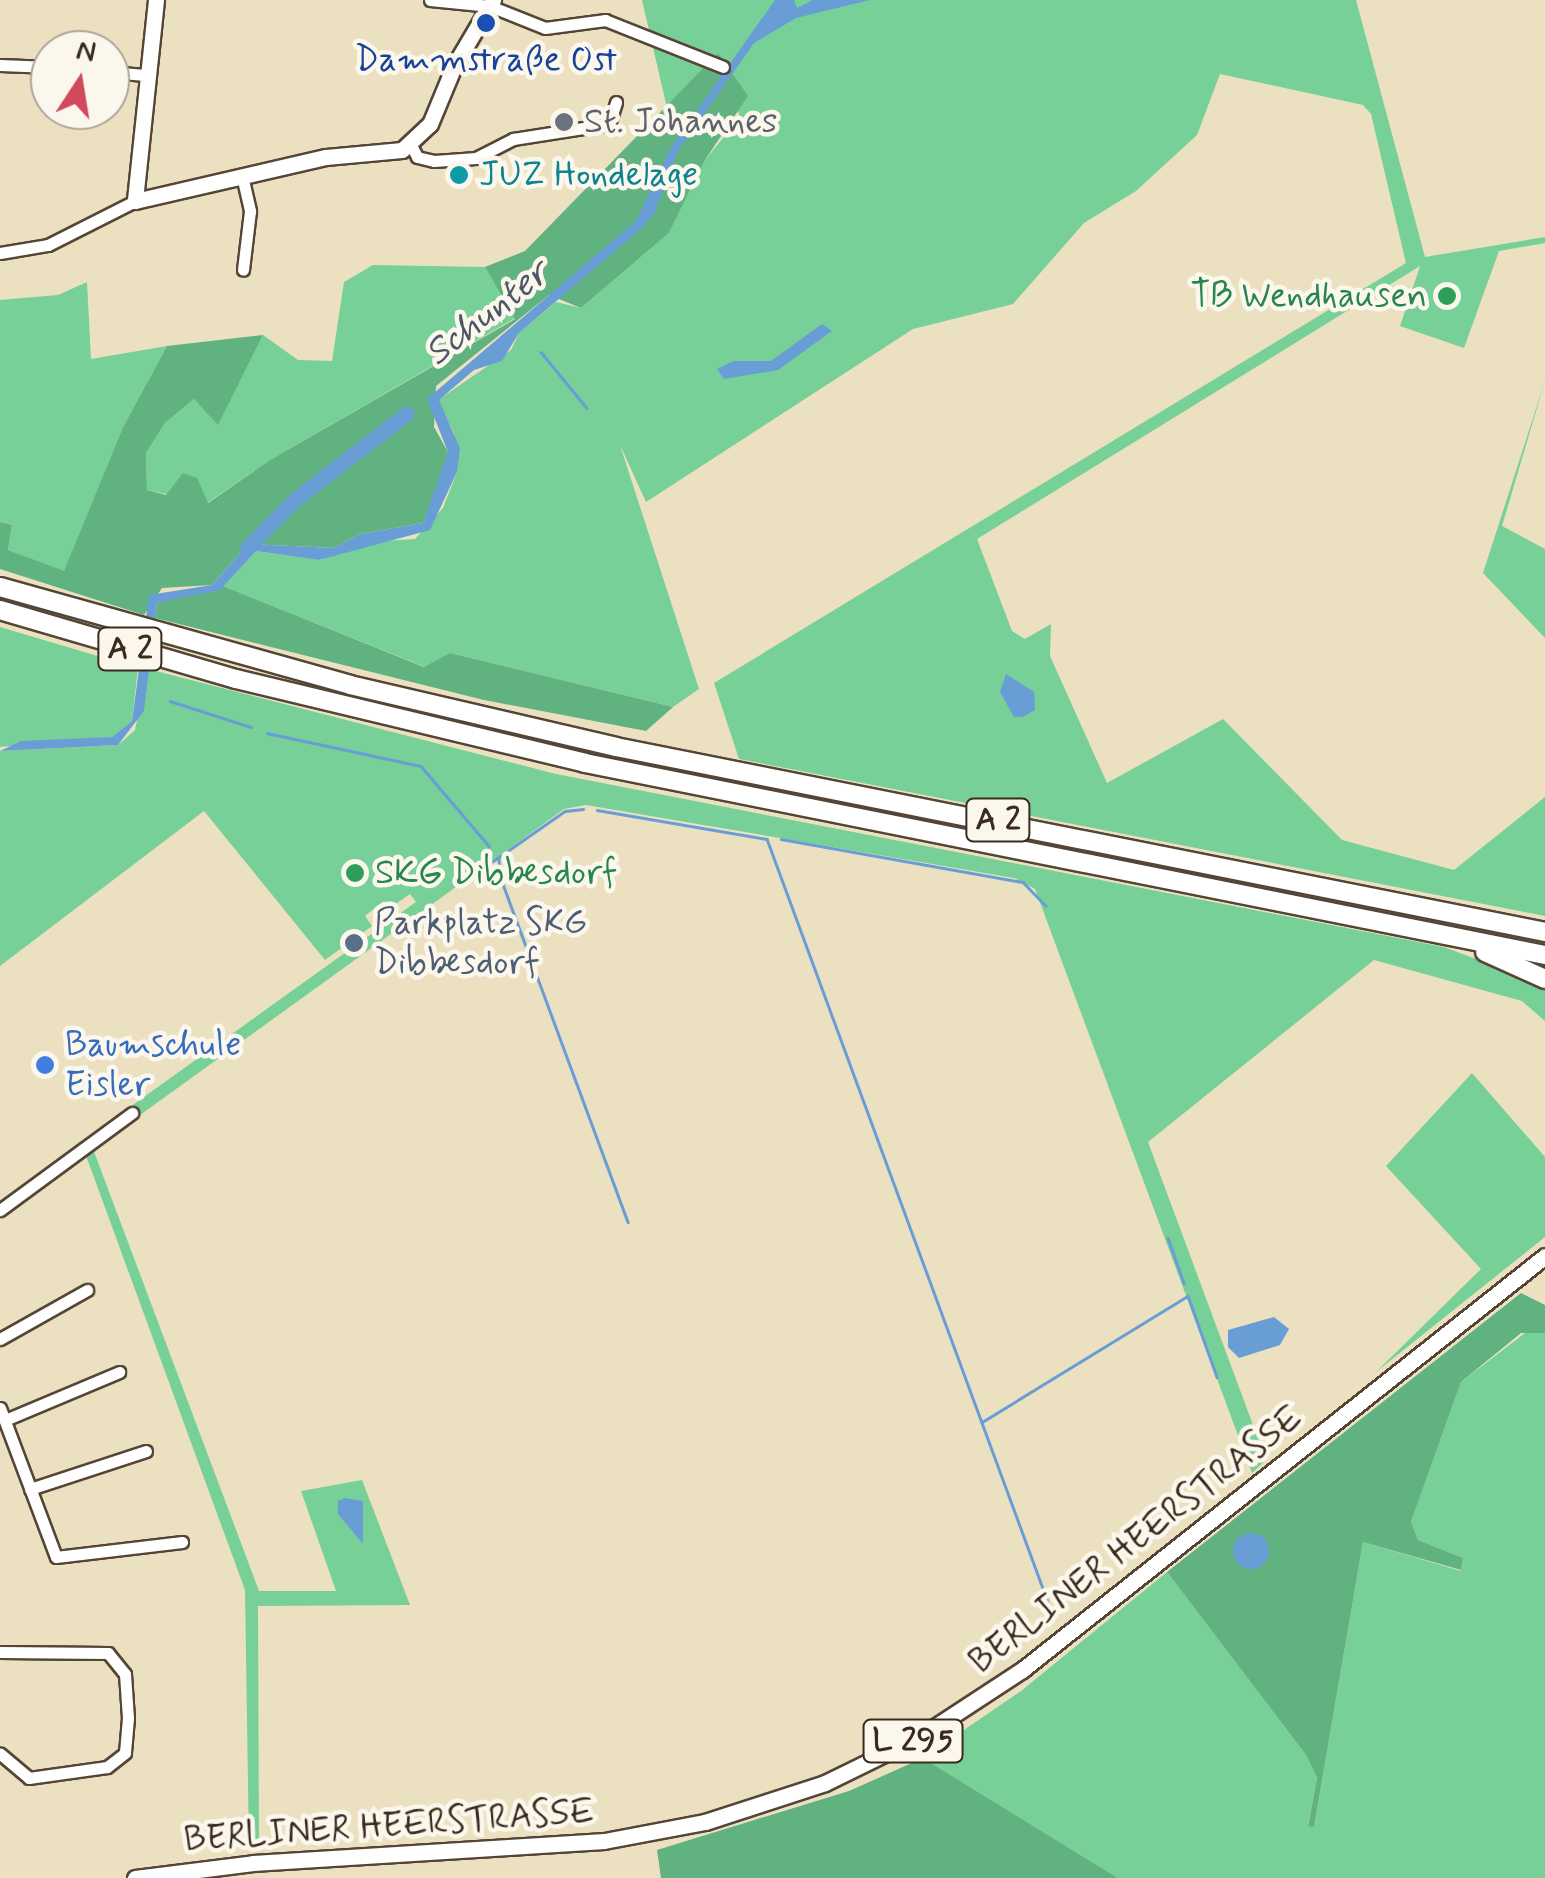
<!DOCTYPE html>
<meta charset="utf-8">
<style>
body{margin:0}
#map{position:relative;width:1545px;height:1878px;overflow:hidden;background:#ebe1c0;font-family:Mynerve,sans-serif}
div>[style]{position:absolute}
.green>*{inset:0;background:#76d097}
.forest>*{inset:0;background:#60b280}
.water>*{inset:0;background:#699dd5}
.round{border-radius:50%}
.stream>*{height:2.5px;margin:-1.25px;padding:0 1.25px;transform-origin:1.25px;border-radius:1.25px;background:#699dd5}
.river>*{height:15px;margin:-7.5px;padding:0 7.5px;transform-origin:7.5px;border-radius:7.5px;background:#699dd5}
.roads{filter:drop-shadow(2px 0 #554536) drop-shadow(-2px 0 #554536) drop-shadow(0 2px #554536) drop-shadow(0 -2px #554536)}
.minor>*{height:11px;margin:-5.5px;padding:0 5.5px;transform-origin:5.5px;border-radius:5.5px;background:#fff}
.major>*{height:15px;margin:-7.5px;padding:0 7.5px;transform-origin:7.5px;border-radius:7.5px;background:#fff}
.highway>*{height:18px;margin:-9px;padding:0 9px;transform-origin:9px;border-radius:9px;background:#fff}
.dots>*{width:28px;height:28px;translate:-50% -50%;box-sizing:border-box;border:5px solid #fbf7ec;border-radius:50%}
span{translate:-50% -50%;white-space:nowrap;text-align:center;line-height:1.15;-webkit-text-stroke:9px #fbf7ec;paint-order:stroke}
.shield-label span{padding:2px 8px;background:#fbf7ec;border:2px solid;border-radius:8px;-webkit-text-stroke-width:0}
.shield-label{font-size:32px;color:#3b2a1e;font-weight:700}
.transit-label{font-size:35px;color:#164399}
.worship-label{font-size:35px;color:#5b616d}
.left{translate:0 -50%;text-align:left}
.culture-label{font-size:35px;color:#0d838f}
.leisure-label{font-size:35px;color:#27864d}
.right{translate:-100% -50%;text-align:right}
.service-label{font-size:35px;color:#4e5e75}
.shop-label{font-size:35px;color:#366cbe}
.street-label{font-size:35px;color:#3b2a1e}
.water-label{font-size:38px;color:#4d5867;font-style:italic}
.north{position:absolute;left:30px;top:30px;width:100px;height:100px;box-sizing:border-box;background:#fbf7ec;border:2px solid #aea59a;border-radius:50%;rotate:12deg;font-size:28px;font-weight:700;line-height:40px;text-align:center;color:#3b2a1e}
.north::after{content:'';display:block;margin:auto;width:35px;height:45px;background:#d1495b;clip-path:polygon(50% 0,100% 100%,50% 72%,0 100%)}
</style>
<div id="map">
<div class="green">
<i style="clip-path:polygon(642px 0,1356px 0,1425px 257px,1545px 237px,1545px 243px,1499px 251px,1464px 348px,1400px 326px,1420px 266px,977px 539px,1012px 631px,1025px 639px,1051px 624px,1050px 656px,1107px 783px,1223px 719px,1342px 840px,1454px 870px,1545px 797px,1545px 916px,739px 759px,714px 683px,1406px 263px,1371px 114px,1363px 105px,1220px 74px,1197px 135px,1136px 191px,1084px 223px,1013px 304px,913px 329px,646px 502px,620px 445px,699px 689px,673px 707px,450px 653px,425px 667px,223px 586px,256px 551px,320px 560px,368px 542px,415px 539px,443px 508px,457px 472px,454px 433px,438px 400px,511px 350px,519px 333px,556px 302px,581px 308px,669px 233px,705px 160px,740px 117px,718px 53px,667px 108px)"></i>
<i style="clip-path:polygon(373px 265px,485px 267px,515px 318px,270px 460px,207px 503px,147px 490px,146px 453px,165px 423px,194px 399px,218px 424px,263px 335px,298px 360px,332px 361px,344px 282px)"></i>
<i style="clip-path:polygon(87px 282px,91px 359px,167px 346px,123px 427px,64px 572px,8px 550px,12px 525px,0 522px,0 300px,58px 295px)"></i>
<i style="clip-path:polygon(1545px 381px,1502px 526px,1545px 549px,1545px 638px,1483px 573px)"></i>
<i style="clip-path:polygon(0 627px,138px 668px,132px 721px,112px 737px,0 747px)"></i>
<i style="clip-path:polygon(148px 669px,556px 774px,1444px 947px,1545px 985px,1545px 1021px,1522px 1001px,1374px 960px,1148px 1142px,1266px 1460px,1252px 1473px,1035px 889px,1014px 878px,586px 805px,564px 809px,93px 1149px,259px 1591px,336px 1591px,301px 1491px,362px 1480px,410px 1605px,258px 1606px,259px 1846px,249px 1847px,245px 1590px,81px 1142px,416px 902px,410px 894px,390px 908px,384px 901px,365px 916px,372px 926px,325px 960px,204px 811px,0 966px,0 751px,118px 745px,135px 730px)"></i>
<i style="clip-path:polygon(1472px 1073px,1545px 1157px,1545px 1237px,1376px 1372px,1481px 1269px,1386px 1166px)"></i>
<i style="clip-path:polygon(1529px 1330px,1545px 1333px,1545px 1878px,1118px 1878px,923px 1758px,1021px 1691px,1167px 1572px,1306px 1755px,1317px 1778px,1308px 1825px,1314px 1827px,1363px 1542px,1461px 1571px,1463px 1558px,1418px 1540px,1411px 1522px,1461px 1382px)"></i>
</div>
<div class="forest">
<i style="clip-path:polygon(718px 53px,748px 96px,705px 160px,669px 233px,581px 308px,549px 295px,436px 386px,434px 427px,448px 452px,446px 465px,423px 523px,360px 534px,334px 548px,248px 544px,212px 585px,162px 588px,144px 615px,0 569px,0 522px,12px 525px,8px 550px,64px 571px,123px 427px,167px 346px,263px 335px,218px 425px,194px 399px,165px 423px,146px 453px,147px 490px,166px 495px,183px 473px,197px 478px,208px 503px,270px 460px,515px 319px,485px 267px,525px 251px)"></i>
<i style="clip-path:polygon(223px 586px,424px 667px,450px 653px,673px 707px,646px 731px,484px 700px,155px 618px,157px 603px)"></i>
<i style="clip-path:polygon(1521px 1293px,1545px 1305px,1545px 1333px,1521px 1333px,1461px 1382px,1411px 1522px,1418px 1540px,1463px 1558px,1461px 1570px,1363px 1542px,1314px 1827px,1308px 1826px,1317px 1778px,1306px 1755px,1167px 1572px)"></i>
<i style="clip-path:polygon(923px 1758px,1118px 1878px,661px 1878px,657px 1850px,849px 1791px)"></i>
</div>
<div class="water">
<i style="clip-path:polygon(775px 0,794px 0,797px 8px,813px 0,870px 0,796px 18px,754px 43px,678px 151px,655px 212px,641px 229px,519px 333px,502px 361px,474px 370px,439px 400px,460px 448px,457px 472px,430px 530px,319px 560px,256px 551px,220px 590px,157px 603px,144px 711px,118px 745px,0 751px,21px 741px,112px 737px,132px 721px,149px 595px,212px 585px,248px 544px,334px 548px,360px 534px,423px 523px,448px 452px,427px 399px,636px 221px,671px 147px)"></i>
<i style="clip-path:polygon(822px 324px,832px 331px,778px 370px,724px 379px,717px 369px,734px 361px,771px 361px)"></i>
<i style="clip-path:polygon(1006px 674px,1034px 692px,1035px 710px,1023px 717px,1014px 717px,1000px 692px)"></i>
<i style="clip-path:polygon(1274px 1317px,1289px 1329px,1280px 1345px,1239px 1358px,1228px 1347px,1228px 1330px)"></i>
<i style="clip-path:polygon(345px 1498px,363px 1501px,363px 1544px,338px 1514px,338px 1501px)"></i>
<i class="round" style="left:1233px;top:1533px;width:36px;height:36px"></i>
</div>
<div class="stream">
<i style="left:541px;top:352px;width:72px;rotate:50.6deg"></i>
<i style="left:170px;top:701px;width:85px;rotate:17.8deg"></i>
<i style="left:267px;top:733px;width:157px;rotate:12.1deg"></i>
<i style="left:421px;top:766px;width:105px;rotate:49.6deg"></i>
<i style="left:597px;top:810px;width:172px;rotate:9.7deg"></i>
<i style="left:767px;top:839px;width:822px;rotate:69.78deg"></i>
<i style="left:781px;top:839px;width:246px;rotate:10.1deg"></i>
<i style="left:1023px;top:882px;width:33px;rotate:46deg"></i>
<i style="left:499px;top:858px;width:18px;rotate:87deg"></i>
<i style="left:500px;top:876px;width:369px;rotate:69.7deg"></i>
<i style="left:483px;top:868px;width:100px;rotate:-34.8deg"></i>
<i style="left:565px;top:811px;width:18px;rotate:-6deg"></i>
<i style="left:1168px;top:1238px;width:48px;rotate:70.4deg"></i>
<i style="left:982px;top:1422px;width:241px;rotate:-31.5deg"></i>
<i style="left:1188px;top:1296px;width:86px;rotate:70.3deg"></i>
</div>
<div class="river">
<i style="left:247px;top:548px;width:66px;rotate:-45.6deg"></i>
<i style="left:293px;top:501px;width:143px;rotate:-37.6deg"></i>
</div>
<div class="roads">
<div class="minor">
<i style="left:430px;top:0;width:60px;rotate:5.7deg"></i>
<i style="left:490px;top:6px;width:59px;rotate:21.8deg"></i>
<i style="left:545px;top:28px;width:61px;rotate:-7.6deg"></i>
<i style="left:605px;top:20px;width:127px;rotate:21.7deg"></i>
<i style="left:0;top:65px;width:50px;rotate:2.3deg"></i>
<i style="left:110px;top:72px;width:35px;rotate:5deg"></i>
<i style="left:411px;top:145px;width:13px;rotate:63deg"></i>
<i style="left:417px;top:157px;width:17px;rotate:13deg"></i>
<i style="left:434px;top:161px;width:42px;rotate:-4.1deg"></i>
<i style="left:476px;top:158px;width:42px;rotate:-27.2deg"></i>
<i style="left:513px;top:139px;width:97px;rotate:-8.9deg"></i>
<i style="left:609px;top:124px;width:23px;rotate:-72deg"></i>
<i style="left:243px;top:180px;width:32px;rotate:77deg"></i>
<i style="left:250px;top:211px;width:59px;rotate:96.8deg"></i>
<i style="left:0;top:253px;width:49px;rotate:-9.5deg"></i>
<i style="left:48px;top:245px;width:97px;rotate:-26.8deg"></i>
<i style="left:0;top:1210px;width:164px;rotate:-36.3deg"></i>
<i style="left:0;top:1339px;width:100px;rotate:-29.4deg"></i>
<i style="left:0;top:1408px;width:159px;rotate:69.4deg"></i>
<i style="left:56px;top:1557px;width:127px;rotate:-6.8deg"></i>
<i style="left:5px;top:1420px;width:124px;rotate:-22.8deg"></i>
<i style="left:30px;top:1489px;width:122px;rotate:-18.1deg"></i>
<i style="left:0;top:1652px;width:108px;rotate:0.5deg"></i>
<i style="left:108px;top:1653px;width:27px;rotate:51deg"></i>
<i style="left:125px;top:1674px;width:44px;rotate:86.1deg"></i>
<i style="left:128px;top:1718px;width:35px;rotate:95deg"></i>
<i style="left:125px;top:1753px;width:23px;rotate:142deg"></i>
<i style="left:107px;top:1767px;width:79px;rotate:172deg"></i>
<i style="left:29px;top:1778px;width:38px;rotate:-140deg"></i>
</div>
<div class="major">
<i style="left:156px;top:0;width:202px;rotate:96deg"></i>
<i style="left:135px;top:201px;width:196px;rotate:-13deg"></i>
<i style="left:326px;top:157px;width:76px;rotate:-5.3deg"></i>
<i style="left:402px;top:150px;width:38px;rotate:-43deg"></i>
<i style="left:430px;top:124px;width:63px;rotate:-67.5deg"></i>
<i style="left:454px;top:66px;width:77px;rotate:-59.4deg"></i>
<i style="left:135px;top:1878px;width:119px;rotate:-7.2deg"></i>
<i style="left:253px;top:1863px;width:352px;rotate:-3.6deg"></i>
<i style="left:604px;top:1841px;width:103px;rotate:-10.7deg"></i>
<i style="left:705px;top:1822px;width:126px;rotate:-18deg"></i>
<i style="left:825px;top:1783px;width:107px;rotate:-26.1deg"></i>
<i style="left:921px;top:1736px;width:121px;rotate:-33.2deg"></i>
<i style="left:1022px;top:1670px;width:667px;rotate:-38.36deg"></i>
</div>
<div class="highway">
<i style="left:0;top:587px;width:363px;rotate:15.6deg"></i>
<i style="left:350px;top:685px;width:273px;rotate:13.1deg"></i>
<i style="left:616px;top:747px;width:947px;rotate:11.26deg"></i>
<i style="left:0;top:610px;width:246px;rotate:16.3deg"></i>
<i style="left:236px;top:679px;width:359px;rotate:13.5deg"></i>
<i style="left:585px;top:763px;width:979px;rotate:11.31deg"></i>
<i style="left:1485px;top:952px;width:66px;rotate:24.2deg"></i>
</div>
</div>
<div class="dots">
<i style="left:486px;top:23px;background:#1a4fb4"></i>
<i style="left:564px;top:122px;background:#6b7280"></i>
<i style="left:459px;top:175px;background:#0f9aa8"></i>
<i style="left:1447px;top:296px;background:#2e9e5b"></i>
<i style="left:355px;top:873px;background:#2e9e5b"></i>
<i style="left:354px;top:943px;background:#5c6f8a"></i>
<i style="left:45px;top:1065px;background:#3f7fe0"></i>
</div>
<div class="shield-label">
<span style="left:130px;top:649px">A 2</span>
<span style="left:998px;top:820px">A 2</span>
<span style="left:913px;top:1741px">L 295</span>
</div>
<div class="transit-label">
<span style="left:486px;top:60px">Dammstraße Ost</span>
</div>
<div class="worship-label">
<span class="left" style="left:584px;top:122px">St. Johannes</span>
</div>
<div class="culture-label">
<span class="left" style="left:479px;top:175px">JUZ Hondelage</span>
</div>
<div class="leisure-label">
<span class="right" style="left:1427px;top:296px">TB Wendhausen</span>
<span class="left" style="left:375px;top:873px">SKG Dibbesdorf</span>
</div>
<div class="service-label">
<span class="left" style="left:374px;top:943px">Parkplatz SKG<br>Dibbesdorf</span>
</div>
<div class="shop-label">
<span class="left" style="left:65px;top:1065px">Baumschule<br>Eisler</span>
</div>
<div class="street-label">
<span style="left:1136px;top:1540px;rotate:-38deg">BERLINER HEERSTRASSE</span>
<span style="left:389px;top:1826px;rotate:-4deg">BERLINER HEERSTRASSE</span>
</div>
<div class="water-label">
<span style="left:487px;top:314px;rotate:-38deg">Schunter</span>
</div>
<div class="north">N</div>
</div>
